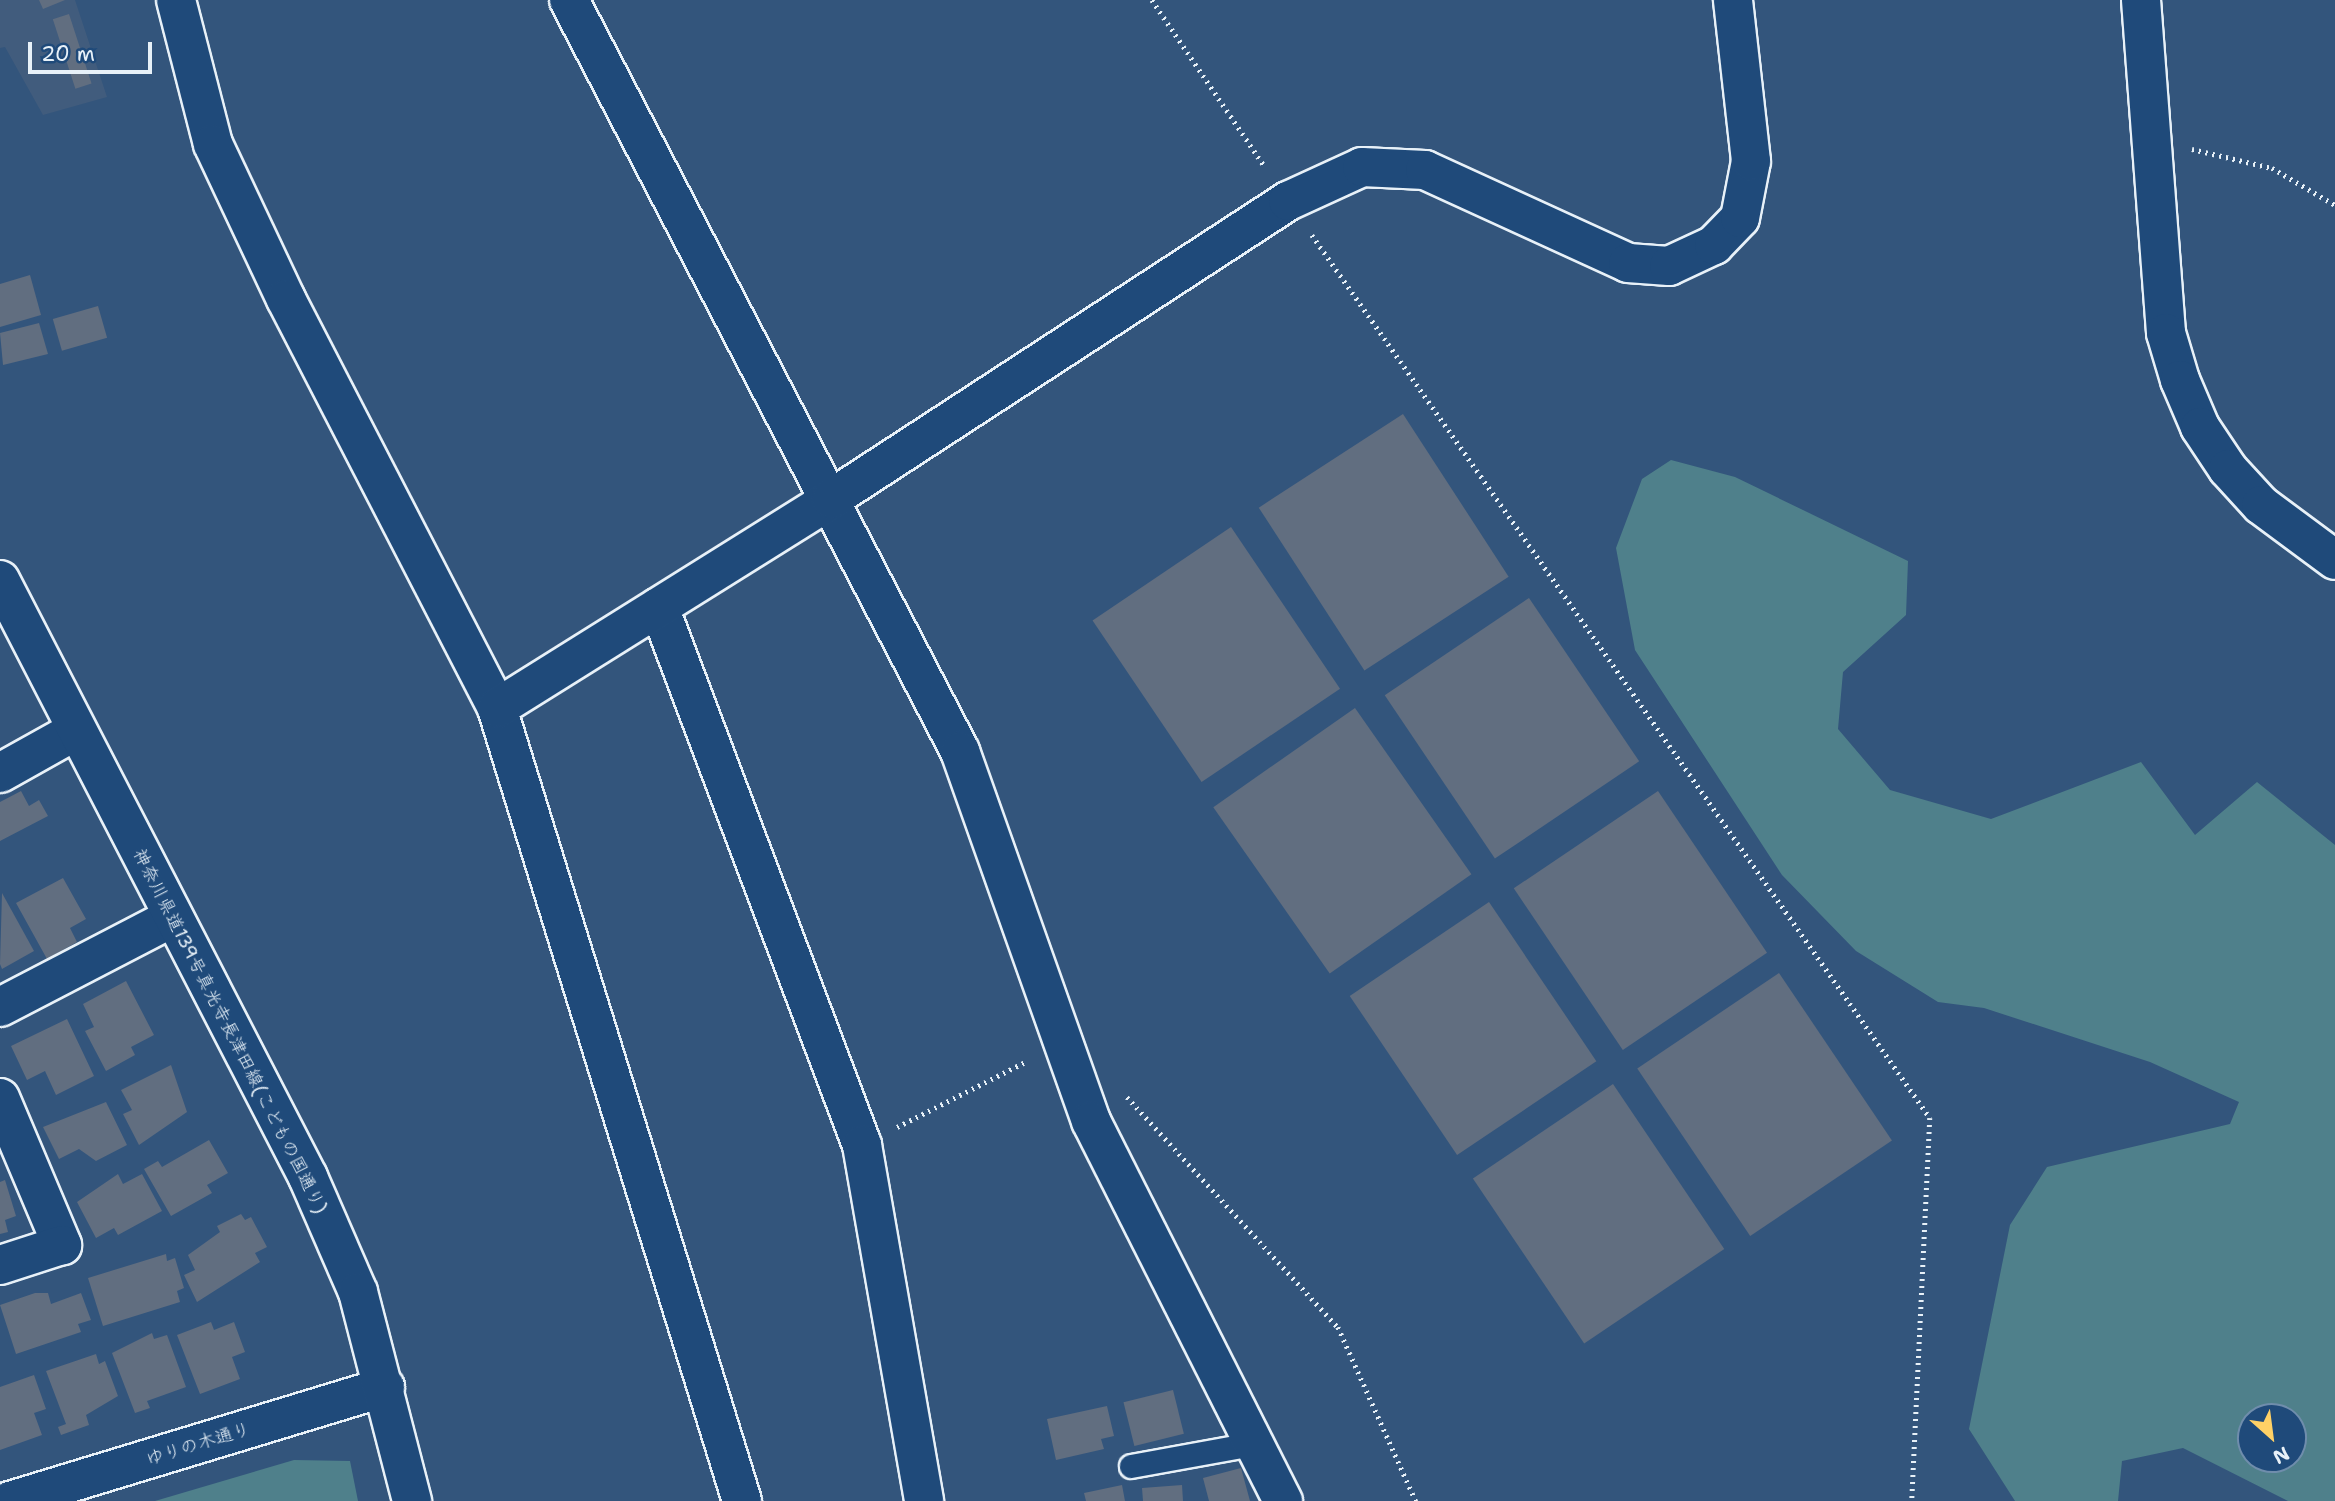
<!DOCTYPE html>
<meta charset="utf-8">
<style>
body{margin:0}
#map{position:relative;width:2335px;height:1501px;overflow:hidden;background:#33557c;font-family:"Shantell Sans","Klee One",sans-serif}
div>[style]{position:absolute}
.built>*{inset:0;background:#415c7d}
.green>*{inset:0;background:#4f808b}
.building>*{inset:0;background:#616e80;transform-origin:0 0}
.path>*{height:4.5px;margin-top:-2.25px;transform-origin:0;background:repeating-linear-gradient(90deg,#e8f1f8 0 2px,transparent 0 7px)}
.roads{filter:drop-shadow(2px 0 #e8f1f8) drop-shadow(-2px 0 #e8f1f8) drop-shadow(0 2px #e8f1f8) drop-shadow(0 -2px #e8f1f8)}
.service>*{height:23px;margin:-11.5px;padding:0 11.5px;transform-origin:11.5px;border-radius:11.5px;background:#1f4a7a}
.minor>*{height:38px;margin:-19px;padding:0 19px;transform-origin:19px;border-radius:19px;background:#1f4a7a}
.tertiary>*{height:38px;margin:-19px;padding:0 19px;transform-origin:19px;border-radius:19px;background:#1f4a7a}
.secondary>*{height:38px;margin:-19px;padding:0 19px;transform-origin:19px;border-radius:19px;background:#1f4a7a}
span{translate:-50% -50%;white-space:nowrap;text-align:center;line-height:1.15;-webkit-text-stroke:5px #1f4a7a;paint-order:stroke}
.street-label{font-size:18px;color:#e8f1f8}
.north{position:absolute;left:2237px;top:1403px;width:70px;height:70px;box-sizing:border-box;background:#1f4a7a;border:2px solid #6f8dac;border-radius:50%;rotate:152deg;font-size:19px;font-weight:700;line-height:28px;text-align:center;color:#e8f1f8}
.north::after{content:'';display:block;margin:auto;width:24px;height:32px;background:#ffd166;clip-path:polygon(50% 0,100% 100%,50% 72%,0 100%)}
.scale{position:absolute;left:28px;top:42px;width:124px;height:32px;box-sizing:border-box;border:4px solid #e8f1f8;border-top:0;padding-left:9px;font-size:21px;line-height:24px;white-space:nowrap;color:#e8f1f8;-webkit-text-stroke:5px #1f4a7a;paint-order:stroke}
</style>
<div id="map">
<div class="built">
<i style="clip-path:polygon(0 0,75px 0,107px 97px,43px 115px,5px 47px,0 48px)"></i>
</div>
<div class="green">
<i style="clip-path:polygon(evenodd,1671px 460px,1735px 477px,1908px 561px,1906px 615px,1843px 672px,1838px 729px,1890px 790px,1991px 819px,2141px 762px,2195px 835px,2257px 782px,2335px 845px,2335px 1501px,2288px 1501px,2183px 1448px,2122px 1461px,2118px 1501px,2015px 1501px,1969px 1429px,2010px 1225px,2047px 1167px,2230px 1124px,2239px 1102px,2150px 1062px,1984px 1008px,1938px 1002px,1856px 951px,1782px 875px,1635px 650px,1616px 548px,1642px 479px,1671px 460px,2293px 1417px,2293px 1459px,2251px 1459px,2251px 1417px,2293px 1417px)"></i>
<i style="clip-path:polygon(294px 1460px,350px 1461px,358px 1501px,155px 1501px)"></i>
</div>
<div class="building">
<i style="clip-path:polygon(39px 0,65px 0,43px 9px)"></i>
<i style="left:69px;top:14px;width:73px;height:17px;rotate:72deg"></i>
<i style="clip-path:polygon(30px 275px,41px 315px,0 327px,0 284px)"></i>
<i style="left:98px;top:306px;width:33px;height:47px;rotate:74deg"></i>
<i style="clip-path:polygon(39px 323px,48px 354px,3px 365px,0 333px)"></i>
<i style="left:1403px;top:414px;width:194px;height:172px;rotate:57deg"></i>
<i style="left:1231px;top:527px;width:195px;height:167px;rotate:56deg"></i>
<i style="left:1529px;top:598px;width:197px;height:174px;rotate:56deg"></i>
<i style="left:1355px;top:708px;width:203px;height:173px;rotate:55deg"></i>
<i style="clip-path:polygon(21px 791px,29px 806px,39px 800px,48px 816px,0 841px,0 802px)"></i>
<i style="left:1658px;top:791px;width:195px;height:174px;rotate:56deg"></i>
<i style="clip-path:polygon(63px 878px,86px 919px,70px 928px,77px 942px,47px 959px,16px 903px)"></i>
<i style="clip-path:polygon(2px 893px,34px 951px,2px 969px,0 964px)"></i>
<i style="left:1489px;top:902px;width:192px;height:168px;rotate:56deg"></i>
<i style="left:1779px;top:973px;width:202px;height:171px;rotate:56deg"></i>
<i style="clip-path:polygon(126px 981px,154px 1035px,131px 1047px,135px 1055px,106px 1071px,85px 1031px,94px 1027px,83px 1004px)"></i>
<i style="clip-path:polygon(67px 1019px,94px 1076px,56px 1095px,45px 1071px,27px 1080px,11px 1046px)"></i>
<i style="clip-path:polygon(171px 1065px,187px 1112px,139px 1145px,123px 1114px,132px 1110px,121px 1090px)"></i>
<i style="left:1613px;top:1084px;width:199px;height:169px;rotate:56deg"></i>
<i style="clip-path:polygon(106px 1102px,127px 1145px,96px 1161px,79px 1149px,59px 1159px,43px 1127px)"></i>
<i style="clip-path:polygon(209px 1140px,228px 1173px,207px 1185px,212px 1193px,171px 1216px,144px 1169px,158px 1161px,162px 1167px)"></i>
<i style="clip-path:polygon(118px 1174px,123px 1184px,142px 1174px,162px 1211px,118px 1235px,114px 1228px,96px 1238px,77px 1202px)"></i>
<i style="clip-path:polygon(5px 1180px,16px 1216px,5px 1220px,8px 1232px,0 1234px,0 1182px)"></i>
<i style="clip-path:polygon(241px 1214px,245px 1220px,251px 1217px,267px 1247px,255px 1253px,260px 1262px,197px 1302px,184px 1275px,195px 1270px,188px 1255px,220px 1232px,217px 1226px)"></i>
<i style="clip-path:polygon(166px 1254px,167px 1261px,175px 1258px,184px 1288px,177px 1291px,180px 1302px,103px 1326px,88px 1278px)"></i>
<i style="clip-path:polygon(35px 1293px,48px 1293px,51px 1304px,81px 1293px,91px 1320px,78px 1324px,81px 1332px,16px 1354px,0 1305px)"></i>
<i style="clip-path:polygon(211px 1322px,214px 1330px,234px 1322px,245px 1352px,232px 1357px,240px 1379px,200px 1394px,177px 1335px)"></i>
<i style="clip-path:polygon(152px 1333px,154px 1339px,167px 1335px,186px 1387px,147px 1401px,150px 1408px,135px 1413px,112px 1353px)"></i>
<i style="clip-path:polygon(96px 1354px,99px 1364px,105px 1361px,118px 1396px,86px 1415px,89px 1425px,61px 1435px,58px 1427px,66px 1424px,46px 1371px)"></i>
<i style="clip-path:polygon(34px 1375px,46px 1409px,34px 1413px,42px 1435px,0 1450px,0 1387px)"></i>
<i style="left:1173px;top:1390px;width:45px;height:51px;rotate:76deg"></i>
<i style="clip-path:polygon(1107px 1406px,1114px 1436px,1101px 1439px,1104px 1449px,1056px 1460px,1047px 1419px)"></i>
<i style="clip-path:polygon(1241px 1468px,1250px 1501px,1209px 1501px,1203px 1478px)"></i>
<i style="clip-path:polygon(1122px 1485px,1125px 1501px,1086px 1501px,1084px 1493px)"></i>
<i style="clip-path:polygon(1182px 1485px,1183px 1501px,1143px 1501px,1142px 1488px)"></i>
</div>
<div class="path">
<i style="left:1152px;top:0;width:202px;rotate:55.9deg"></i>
<i style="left:2192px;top:149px;width:82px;rotate:13.4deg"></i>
<i style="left:2272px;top:168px;width:73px;rotate:30.4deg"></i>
<i style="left:1312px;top:235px;width:1078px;rotate:55.01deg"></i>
<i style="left:1930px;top:1118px;width:383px;rotate:92.7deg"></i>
<i style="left:1127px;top:1097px;width:312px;rotate:47.5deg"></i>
<i style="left:1338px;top:1327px;width:191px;rotate:65.9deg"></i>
<i style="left:897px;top:1127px;width:146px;rotate:-26.9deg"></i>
</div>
<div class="roads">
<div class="service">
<i style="left:1131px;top:1466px;width:129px;rotate:-10.3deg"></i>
</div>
<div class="minor">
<i style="left:176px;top:0;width:149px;rotate:75.6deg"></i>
<i style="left:213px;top:144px;width:171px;rotate:64.8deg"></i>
<i style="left:286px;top:299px;width:460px;rotate:62.7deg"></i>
<i style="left:497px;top:708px;width:830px;rotate:72.83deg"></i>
<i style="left:569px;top:0;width:847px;rotate:62.5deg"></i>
<i style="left:960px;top:751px;width:393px;rotate:70.5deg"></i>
<i style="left:1091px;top:1121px;width:426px;rotate:63.2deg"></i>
<i style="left:659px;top:607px;width:575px;rotate:69.33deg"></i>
<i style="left:862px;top:1145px;width:361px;rotate:80.1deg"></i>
<i style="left:497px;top:708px;width:394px;rotate:-32deg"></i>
<i style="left:831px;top:499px;width:546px;rotate:-33.11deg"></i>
<i style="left:1288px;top:201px;width:81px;rotate:-24.7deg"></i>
<i style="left:1362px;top:167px;width:63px;rotate:2.7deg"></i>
<i style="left:1425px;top:170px;width:223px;rotate:24.6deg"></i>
<i style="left:1628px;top:263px;width:41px;rotate:4.2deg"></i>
<i style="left:1669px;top:266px;width:50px;rotate:-25deg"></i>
<i style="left:1714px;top:245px;width:37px;rotate:-46deg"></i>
<i style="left:1740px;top:218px;width:58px;rotate:-79.1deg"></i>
<i style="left:1751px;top:161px;width:162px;rotate:-96.4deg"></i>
<i style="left:0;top:773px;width:86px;rotate:-29.2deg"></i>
<i style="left:0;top:1007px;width:194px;rotate:-27.4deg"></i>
<i style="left:0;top:1098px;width:160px;rotate:67.1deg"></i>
<i style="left:62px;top:1245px;width:65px;rotate:162.1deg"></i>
</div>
<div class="tertiary">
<i style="left:2141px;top:0;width:334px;rotate:85.7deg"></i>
<i style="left:2166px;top:333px;width:49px;rotate:73.4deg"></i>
<i style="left:2180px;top:380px;width:51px;rotate:66.9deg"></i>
<i style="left:2200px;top:427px;width:50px;rotate:56.3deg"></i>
<i style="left:2228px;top:469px;width:49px;rotate:47.5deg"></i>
<i style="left:2261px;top:505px;width:92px;rotate:36.6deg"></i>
<i style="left:10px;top:1501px;width:392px;rotate:-16.9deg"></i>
</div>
<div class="secondary">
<i style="left:0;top:580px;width:672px;rotate:62.71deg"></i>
<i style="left:308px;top:1177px;width:125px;rotate:66.5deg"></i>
<i style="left:358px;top:1292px;width:216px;rotate:75.5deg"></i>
</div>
</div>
<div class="street-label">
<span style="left:230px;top:1031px;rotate:63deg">神奈川県道139号真光寺長津田線(こどもの国通り)</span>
<span style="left:198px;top:1444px;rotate:-17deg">ゆりの木通り</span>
</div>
<div class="north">N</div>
<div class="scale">20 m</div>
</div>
